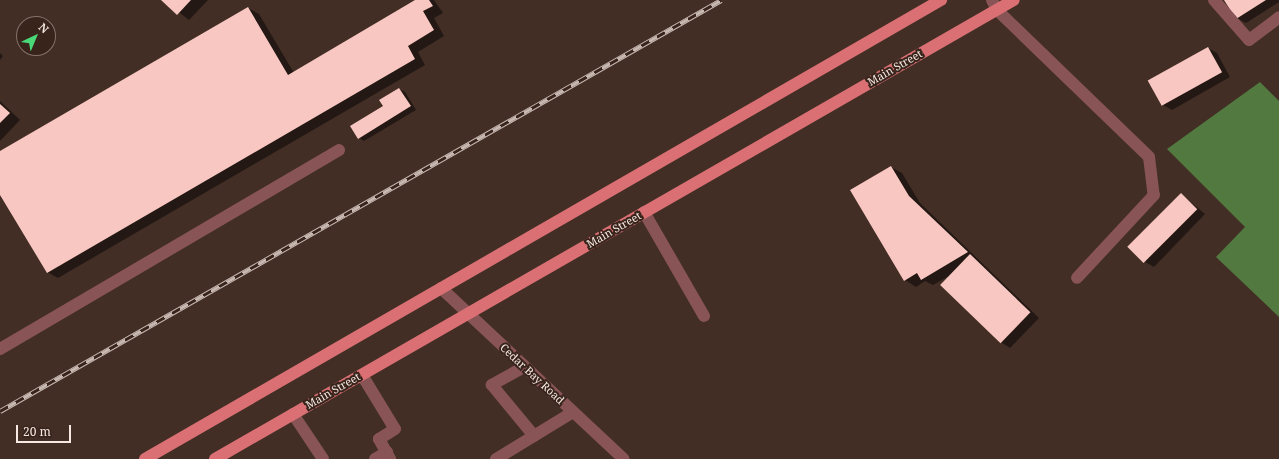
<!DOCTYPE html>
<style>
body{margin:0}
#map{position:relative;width:1279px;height:459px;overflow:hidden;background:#422e25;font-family:"Noto Serif",serif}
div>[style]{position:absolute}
.forest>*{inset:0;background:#517940}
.shadow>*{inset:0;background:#0007}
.building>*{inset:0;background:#f9c7c2;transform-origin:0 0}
.minor>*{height:12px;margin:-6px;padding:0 6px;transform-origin:6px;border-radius:6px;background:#885455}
.major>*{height:12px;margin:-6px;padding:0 6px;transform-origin:6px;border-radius:6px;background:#da7074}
.rail>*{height:4.5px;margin-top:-2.25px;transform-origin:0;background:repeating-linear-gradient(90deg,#38241b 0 9px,#c8b8b2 0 18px);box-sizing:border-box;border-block:1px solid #c8b8b2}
span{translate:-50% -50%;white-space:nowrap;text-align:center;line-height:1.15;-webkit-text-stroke:4px #38241b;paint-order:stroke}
.street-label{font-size:11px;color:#f6e8e2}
.north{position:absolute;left:16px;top:16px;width:40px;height:40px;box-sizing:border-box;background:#38241b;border:1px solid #84726b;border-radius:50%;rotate:44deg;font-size:11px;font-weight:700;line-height:16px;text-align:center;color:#f6e8e2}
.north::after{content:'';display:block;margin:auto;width:14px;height:18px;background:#4ad777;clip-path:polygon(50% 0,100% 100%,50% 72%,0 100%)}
.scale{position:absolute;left:16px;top:425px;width:55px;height:18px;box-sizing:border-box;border:2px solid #f6e8e2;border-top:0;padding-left:5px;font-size:12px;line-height:14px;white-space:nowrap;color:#f6e8e2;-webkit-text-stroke:3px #38241b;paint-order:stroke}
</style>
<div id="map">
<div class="forest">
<i style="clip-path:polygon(1260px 82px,1279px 101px,1279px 317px,1216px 257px,1245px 227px,1167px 149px)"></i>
</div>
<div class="shadow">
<i style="clip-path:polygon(163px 0,208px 0,189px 20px)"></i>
<i style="clip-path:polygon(417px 0,434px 0,443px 13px,434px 18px,444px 36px,418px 52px,425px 65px,58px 278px,47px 272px,0 193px,0 152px,248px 8px,259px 14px,294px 73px)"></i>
<i style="clip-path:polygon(1225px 0,1279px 0,1279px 2px,1246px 23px,1237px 18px)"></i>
<i style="clip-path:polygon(1208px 48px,1217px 53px,1230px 77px,1172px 110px,1163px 105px)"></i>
<i style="clip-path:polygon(0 53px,3px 56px,0 60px)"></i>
<i style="clip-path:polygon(399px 89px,405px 92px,416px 110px,364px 141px,359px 138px)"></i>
<i style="clip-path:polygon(0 101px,20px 120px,0 141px)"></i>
<i style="clip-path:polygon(891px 167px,902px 173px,920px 203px,1039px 318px,1010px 348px,1002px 343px,941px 285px,949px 276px,933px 285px,925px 281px,916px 287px,905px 280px)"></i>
<i style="clip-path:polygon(1181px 194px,1205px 214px,1154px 267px,1145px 262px)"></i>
</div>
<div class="building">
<i style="clip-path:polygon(161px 0,191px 0,177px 15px)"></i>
<i style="clip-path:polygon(415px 0,429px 0,433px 6px,423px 11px,434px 30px,408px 46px,415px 59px,47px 273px,0 195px,0 151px,248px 7px,288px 75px)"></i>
<i style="clip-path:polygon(1224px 0,1266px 0,1236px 19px)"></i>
<i style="left:1208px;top:47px;width:29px;height:69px;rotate:61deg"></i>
<i style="clip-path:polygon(399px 88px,411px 106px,358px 139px,350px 126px,383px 106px,379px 100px)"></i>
<i style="clip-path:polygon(0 104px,10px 113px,0 123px)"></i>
<i style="clip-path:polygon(891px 166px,909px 196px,968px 252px,921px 280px,917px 273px,904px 281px,850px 190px)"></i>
<i style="left:1181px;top:193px;width:23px;height:76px;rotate:45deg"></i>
<i style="left:970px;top:254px;width:84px;height:43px;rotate:44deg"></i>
</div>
<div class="minor">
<i style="left:992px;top:0;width:11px;rotate:63deg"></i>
<i style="left:997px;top:10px;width:211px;rotate:44deg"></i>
<i style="left:1149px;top:157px;width:38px;rotate:83deg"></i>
<i style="left:1154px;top:195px;width:113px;rotate:132.9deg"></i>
<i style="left:1214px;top:0;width:53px;rotate:48.8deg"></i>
<i style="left:1249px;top:40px;width:38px;rotate:-37deg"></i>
<i style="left:644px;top:212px;width:120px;rotate:60deg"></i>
<i style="left:441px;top:288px;width:250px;rotate:43.1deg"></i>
<i style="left:0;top:349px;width:393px;rotate:-30.4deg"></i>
<i style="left:524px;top:367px;width:37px;rotate:151deg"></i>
<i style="left:492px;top:385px;width:66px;rotate:50.5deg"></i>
<i style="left:362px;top:375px;width:63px;rotate:58.6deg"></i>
<i style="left:395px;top:429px;width:19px;rotate:148deg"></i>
<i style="left:379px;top:439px;width:23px;rotate:61deg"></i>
<i style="left:293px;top:414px;width:54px;rotate:56.3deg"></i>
<i style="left:375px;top:459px;width:14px;rotate:-30deg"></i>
<i style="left:496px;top:459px;width:90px;rotate:-31.4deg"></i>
</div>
<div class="major">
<i style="left:145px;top:459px;width:919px;rotate:-29.97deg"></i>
<i style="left:215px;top:459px;width:921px;rotate:-29.88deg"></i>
</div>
<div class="rail">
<i style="left:0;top:411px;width:830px;rotate:-29.68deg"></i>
</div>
<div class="street-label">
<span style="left:895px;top:68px;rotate:-30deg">Main Street</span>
<span style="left:614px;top:230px;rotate:-30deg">Main Street</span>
<span style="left:532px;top:374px;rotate:43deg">Cedar Bay Road</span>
<span style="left:333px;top:391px;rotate:-30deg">Main Street</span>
</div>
<div class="north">N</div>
<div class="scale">20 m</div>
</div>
